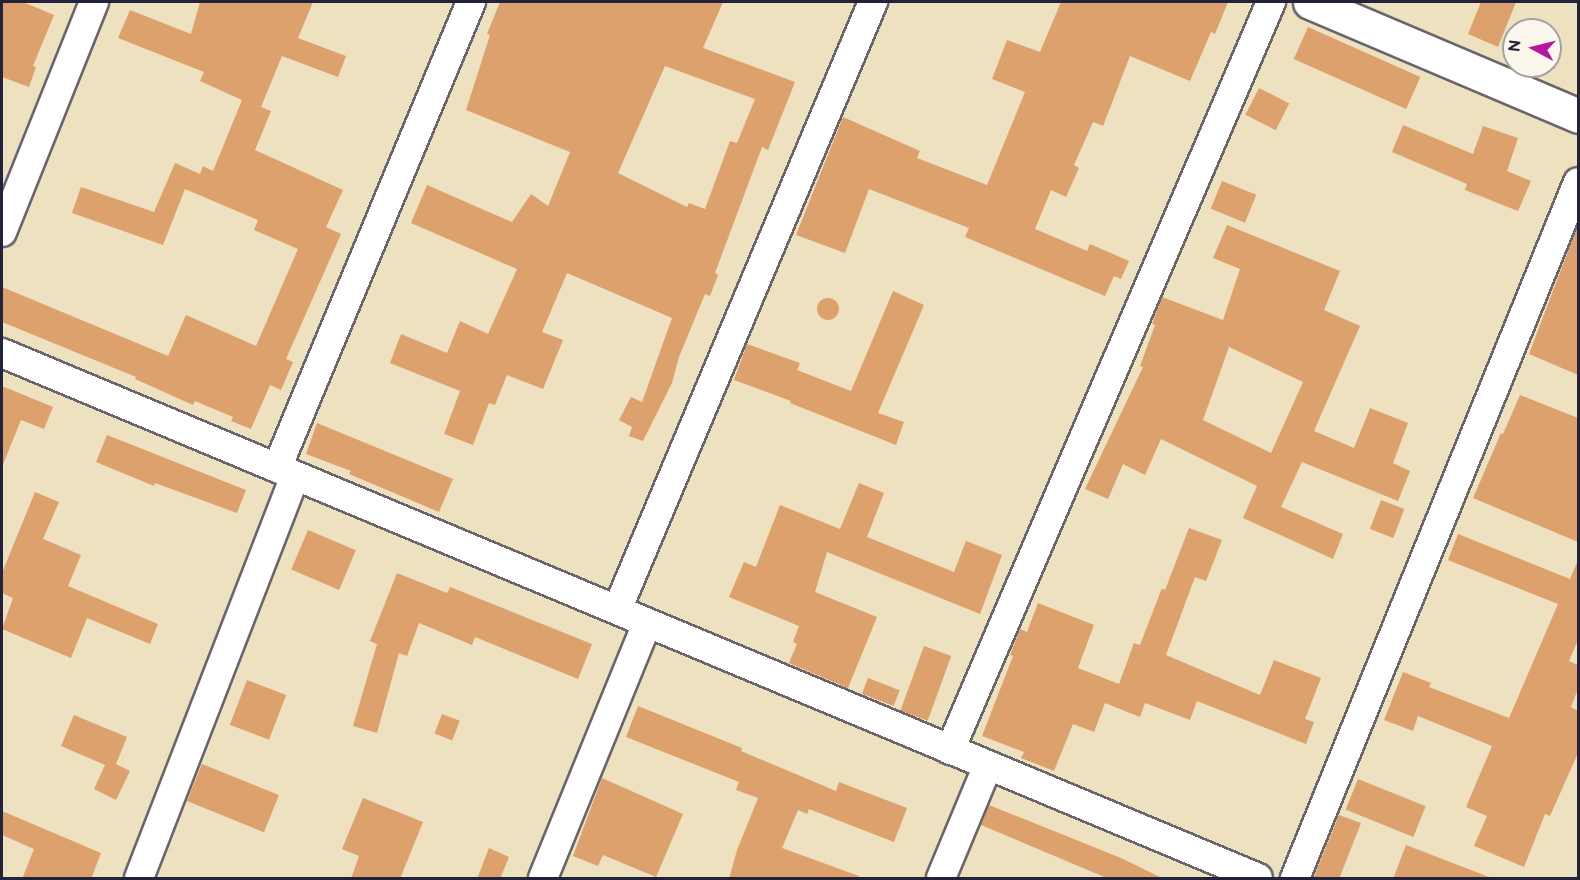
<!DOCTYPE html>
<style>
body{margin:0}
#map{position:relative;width:1580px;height:880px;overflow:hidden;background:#ede1c0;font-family:"Balsamiq Sans",sans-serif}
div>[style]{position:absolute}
.building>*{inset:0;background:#dda16d;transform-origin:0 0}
.round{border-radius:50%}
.roads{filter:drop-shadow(2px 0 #69656a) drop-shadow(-2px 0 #69656a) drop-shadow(0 2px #69656a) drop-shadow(0 -2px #69656a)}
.minor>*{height:28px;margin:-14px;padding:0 14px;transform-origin:14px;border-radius:14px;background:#fff}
.tertiary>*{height:33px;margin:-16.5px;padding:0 16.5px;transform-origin:16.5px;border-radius:16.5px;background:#fff}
span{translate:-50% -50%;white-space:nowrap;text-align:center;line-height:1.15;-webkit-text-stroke:4.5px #fbf7ec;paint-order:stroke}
.frame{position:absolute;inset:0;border:3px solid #22223b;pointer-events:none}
.north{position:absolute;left:1502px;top:18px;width:60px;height:60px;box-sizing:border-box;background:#fbf7ec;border:2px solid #a4a2a5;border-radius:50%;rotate:277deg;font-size:16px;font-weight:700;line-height:24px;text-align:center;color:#22223b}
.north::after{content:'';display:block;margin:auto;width:21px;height:27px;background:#b5179e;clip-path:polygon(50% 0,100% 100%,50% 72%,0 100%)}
</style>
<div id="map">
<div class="building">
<i style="clip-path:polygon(2px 2px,23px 2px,54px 15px,33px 66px,36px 67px,29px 87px,2px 77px)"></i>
<i style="clip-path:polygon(200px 2px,313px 2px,298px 38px,346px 56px,338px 77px,282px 56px,261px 107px,271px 111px,255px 150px,343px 190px,326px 227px,341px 234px,286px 359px,293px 362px,281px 390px,270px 385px,251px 429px,231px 421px,233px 417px,195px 401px,193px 405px,135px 379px,136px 377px,2px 322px,2px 287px,168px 356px,186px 315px,256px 346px,298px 249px,254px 230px,258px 220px,185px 189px,163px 245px,72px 213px,81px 187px,154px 212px,175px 163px,200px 174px,203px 166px,213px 171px,242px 100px,200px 81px,204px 72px,118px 38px,130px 10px,191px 34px)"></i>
<i style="clip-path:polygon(evenodd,500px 2px,723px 2px,703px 48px,795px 82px,768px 150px,762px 147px,715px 273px,718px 275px,710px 296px,705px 294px,679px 357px,672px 383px,643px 441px,629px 436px,632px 427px,619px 420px,631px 397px,642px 402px,672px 318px,567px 273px,542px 332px,563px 340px,543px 389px,507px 375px,495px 405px,489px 403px,473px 445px,444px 434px,460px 391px,390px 363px,401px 334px,447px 353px,460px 321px,488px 334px,517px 269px,411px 223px,427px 185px,512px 222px,531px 194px,548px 206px,570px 152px,466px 110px,490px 35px,487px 34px,500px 2px,665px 66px,755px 99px,737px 143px,730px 141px,705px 209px,689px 203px,687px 207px,618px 173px,665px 66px)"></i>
<i style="clip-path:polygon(1061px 2px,1228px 2px,1215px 34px,1211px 32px,1190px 81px,1130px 56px,1103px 126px,1093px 122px,1074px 165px,1079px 168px,1066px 197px,1051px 190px,1035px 229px,1087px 251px,1090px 244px,1129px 261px,1121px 279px,1114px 276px,1105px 296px,965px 237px,969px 228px,869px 189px,845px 253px,796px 235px,843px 117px,920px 151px,917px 158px,987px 185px,1025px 92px,992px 79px,1007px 40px,1040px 52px)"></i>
<i style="clip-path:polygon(1481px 2px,1516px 2px,1498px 47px,1468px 34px)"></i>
<i style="left:1308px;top:27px;width:123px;height:35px;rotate:24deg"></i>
<i style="left:1259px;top:88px;width:34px;height:30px;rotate:27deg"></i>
<i style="clip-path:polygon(1403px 125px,1473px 154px,1483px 126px,1518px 138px,1507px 171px,1531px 181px,1518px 211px,1465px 190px,1467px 184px,1392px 152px)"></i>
<i style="left:1222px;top:181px;width:37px;height:30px;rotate:22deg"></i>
<i style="clip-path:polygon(evenodd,1227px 225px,1340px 271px,1324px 310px,1360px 326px,1314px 431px,1354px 448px,1370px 408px,1408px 423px,1393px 463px,1410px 471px,1398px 501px,1302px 462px,1281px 507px,1343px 534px,1333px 559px,1243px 518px,1257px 486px,1161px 439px,1145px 475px,1123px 464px,1108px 499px,1085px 489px,1143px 367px,1140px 366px,1155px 325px,1152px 324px,1162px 297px,1223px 320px,1240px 269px,1213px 258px,1227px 225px,1229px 347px,1303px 382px,1271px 453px,1203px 420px,1229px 347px)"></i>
<i style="clip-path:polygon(1578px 225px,1578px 375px,1529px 354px)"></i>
<i style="clip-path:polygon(893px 291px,924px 305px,878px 413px,904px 422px,896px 445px,790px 403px,791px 401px,734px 380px,747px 344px,800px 363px,797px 370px,851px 391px)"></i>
<i class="round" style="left:817px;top:298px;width:22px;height:22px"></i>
<i style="clip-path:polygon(2px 386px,53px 407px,44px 429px,21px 420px,2px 467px)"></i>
<i style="clip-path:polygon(1520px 395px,1578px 418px,1578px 542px,1473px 498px,1501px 433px,1503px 434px)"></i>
<i style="clip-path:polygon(317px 423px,453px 479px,439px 512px,349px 474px,351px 471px,306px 454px)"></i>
<i style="clip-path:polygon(107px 435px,246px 490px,237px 513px,155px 483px,154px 486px,96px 462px)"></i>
<i style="clip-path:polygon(859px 483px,884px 493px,867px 537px,954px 572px,966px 541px,1002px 555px,980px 614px,827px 552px,815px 592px,877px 617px,848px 688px,789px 663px,797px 644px,793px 642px,799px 626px,729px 597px,744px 562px,756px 567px,780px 505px,840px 529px)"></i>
<i style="clip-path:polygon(35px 492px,59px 502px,43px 539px,81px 555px,68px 586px,158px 624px,150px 644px,87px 618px,71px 658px,2px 629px,13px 598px,2px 593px,2px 573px)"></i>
<i style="left:1381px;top:500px;width:25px;height:31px;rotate:21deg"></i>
<i style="clip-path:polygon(1189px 528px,1222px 540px,1206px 581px,1195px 577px,1166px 655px,1260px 695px,1274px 660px,1321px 678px,1305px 719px,1314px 722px,1306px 744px,1197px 701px,1190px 720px,1145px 703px,1140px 717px,1105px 703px,1094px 732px,1073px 724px,1054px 771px,1021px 758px,1024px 752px,982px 736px,1013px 656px,1010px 655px,1020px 629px,1027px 632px,1038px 603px,1094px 625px,1078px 668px,1119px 684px,1134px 643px,1140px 645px,1162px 588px,1165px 590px)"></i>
<i style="left:308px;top:530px;width:52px;height:43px;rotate:23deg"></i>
<i style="clip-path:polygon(1458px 534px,1570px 579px,1578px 560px,1578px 640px,1569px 661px,1578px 665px,1578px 689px,1571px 707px,1578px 711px,1578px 753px,1550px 816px,1545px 814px,1524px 867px,1474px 846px,1487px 816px,1466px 807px,1492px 746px,1418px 716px,1413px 731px,1384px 720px,1403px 672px,1431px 683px,1429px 687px,1509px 718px,1558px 604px,1448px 560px)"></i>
<i style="clip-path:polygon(397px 573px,447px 593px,450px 587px,592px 644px,578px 679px,475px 637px,472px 645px,419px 623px,407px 656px,399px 653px,377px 733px,353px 726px,377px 644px,370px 641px)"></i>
<i style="left:924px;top:646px;width:29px;height:69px;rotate:20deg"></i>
<i style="left:868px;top:678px;width:34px;height:17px;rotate:21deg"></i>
<i style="left:247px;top:680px;width:42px;height:48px;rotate:21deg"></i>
<i style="clip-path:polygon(638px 706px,742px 748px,741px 751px,836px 791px,839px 782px,907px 808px,894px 842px,809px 809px,807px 814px,798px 810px,782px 848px,859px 876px,859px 879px,729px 879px,737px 850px,758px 798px,736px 790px,739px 782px,626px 737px)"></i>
<i style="left:442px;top:714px;width:19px;height:21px;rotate:21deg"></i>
<i style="clip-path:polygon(74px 715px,127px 737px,116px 764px,130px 771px,116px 800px,94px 789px,105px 765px,61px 746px)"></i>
<i style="left:202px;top:764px;width:83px;height:40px;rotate:22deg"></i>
<i style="clip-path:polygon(602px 778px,683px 814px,656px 877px,603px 855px,598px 866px,573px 856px)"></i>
<i style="left:1358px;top:779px;width:73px;height:33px;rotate:22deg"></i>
<i style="clip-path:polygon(363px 798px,423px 822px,400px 879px,351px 879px,359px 856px,342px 849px)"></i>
<i style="clip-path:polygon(989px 805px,1121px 858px,1164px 879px,1109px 879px,981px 825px)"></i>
<i style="clip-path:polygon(2px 811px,101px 853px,91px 879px,22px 879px,34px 849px,2px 835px)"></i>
<i style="clip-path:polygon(1339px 815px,1361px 823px,1339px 879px,1313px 879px)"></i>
<i style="clip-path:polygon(1406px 845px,1489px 877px,1489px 879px,1393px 879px)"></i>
<i style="clip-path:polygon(489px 848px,509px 857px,500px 879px,477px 879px)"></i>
</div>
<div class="roads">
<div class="minor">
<i style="left:2px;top:232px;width:248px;rotate:-68.2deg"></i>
<i style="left:2px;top:353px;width:1361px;rotate:22.68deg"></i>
<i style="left:277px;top:468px;width:505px;rotate:-67.4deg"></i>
<i style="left:617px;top:610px;width:660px;rotate:-67.17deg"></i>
<i style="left:950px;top:750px;width:814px;rotate:-66.77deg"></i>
<i style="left:139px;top:878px;width:431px;rotate:-68.8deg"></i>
<i style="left:543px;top:878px;width:275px;rotate:-67.8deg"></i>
<i style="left:941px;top:878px;width:122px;rotate:-67.4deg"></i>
<i style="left:1295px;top:878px;width:751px;rotate:-67.87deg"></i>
</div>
<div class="tertiary">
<i style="left:1310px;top:2px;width:291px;rotate:23deg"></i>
</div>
</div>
<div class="frame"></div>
<div class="north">N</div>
</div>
